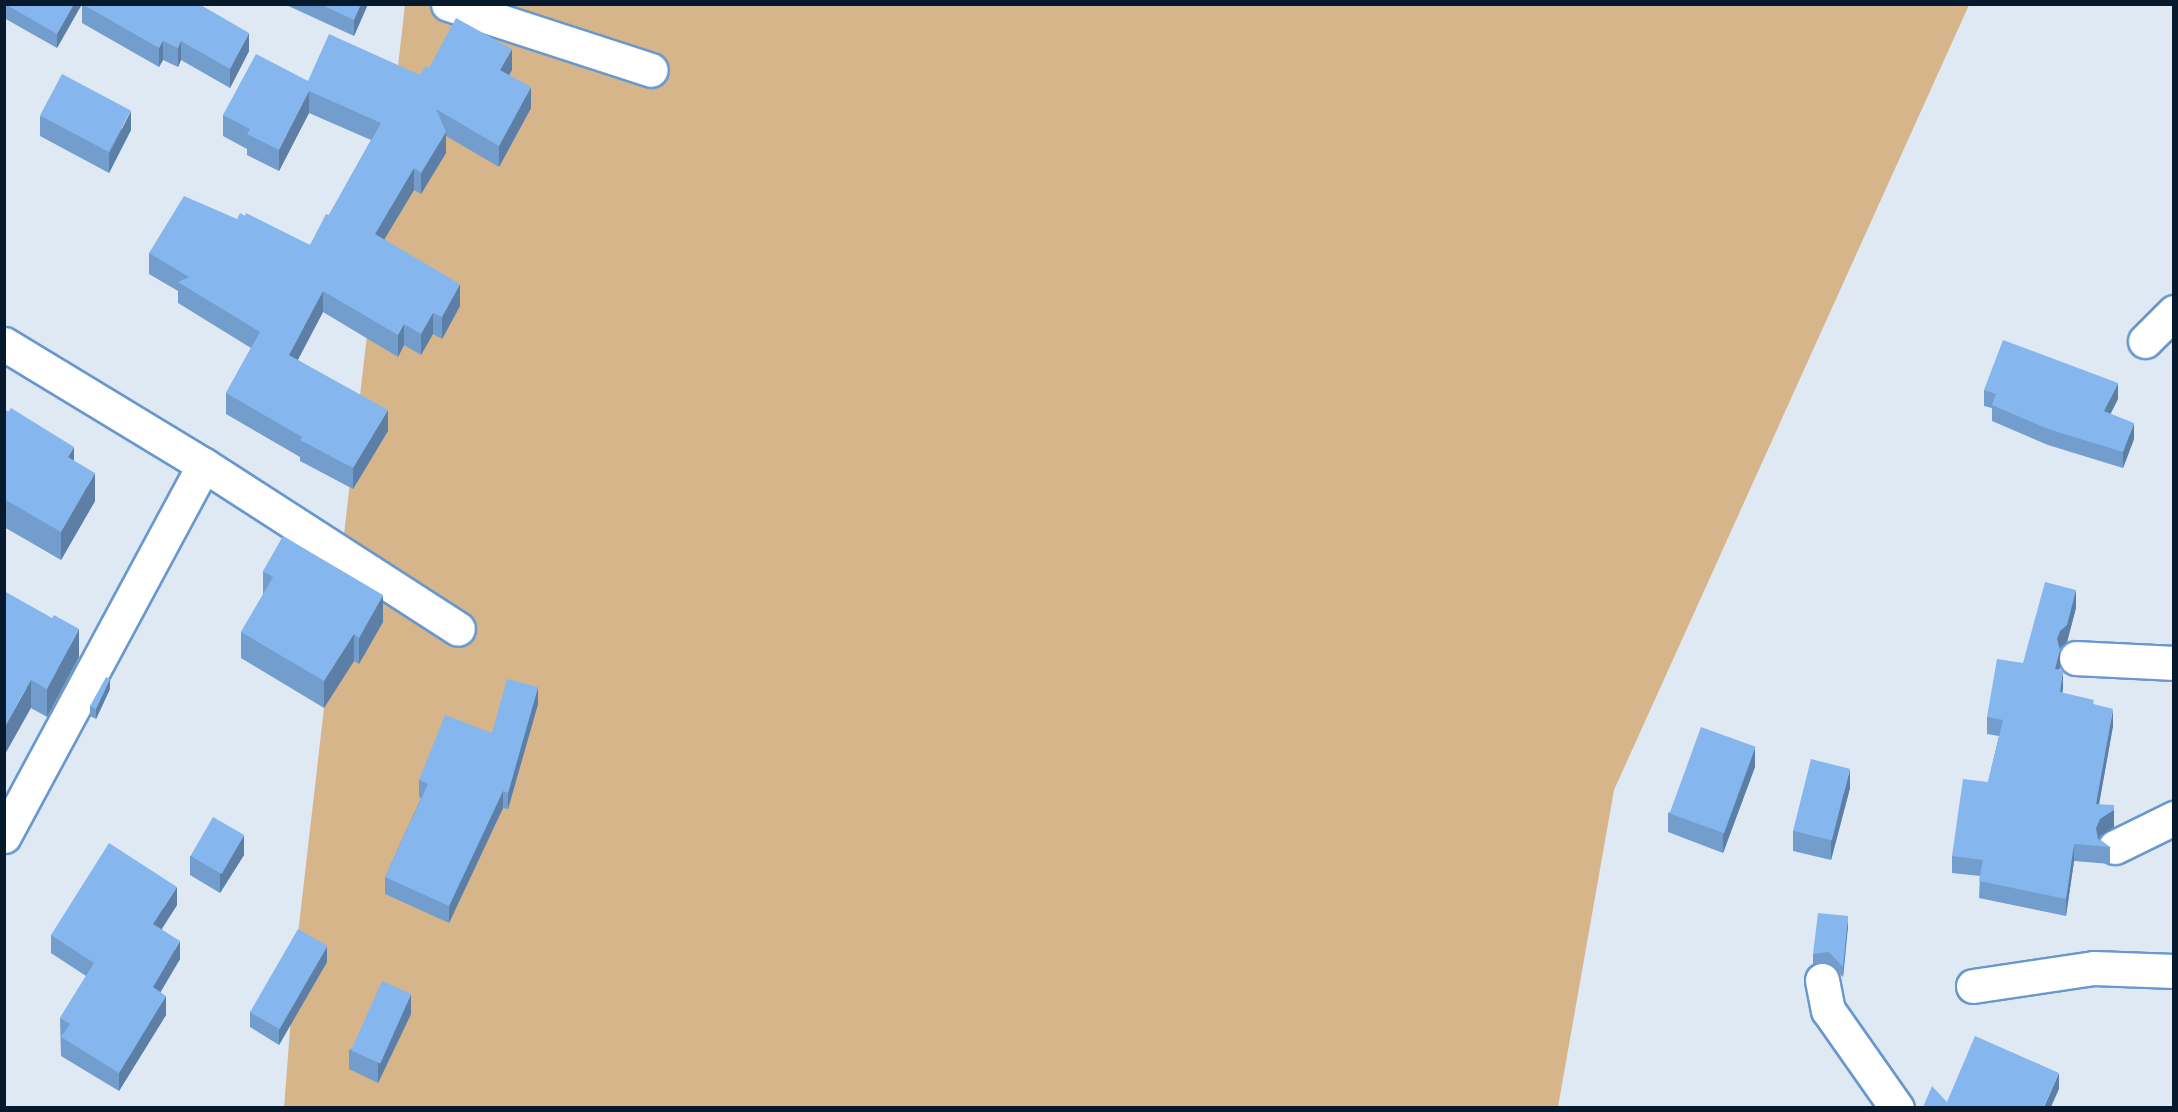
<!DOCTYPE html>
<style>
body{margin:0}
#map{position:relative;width:2178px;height:1112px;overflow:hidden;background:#dfe9f4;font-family:Barlow,sans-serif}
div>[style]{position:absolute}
.green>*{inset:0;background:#d7b58b}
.roads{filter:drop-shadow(2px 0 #6898cd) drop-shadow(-2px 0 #6898cd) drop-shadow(0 2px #6898cd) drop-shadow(0 -2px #6898cd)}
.minor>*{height:33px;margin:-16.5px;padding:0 16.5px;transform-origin:16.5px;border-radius:16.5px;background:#fff}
.wall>*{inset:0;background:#729dcc}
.shaded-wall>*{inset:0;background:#5d7fa6}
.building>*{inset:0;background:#85b6ed;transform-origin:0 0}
span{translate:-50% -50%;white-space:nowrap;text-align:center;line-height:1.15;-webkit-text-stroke:4.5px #fff;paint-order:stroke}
.frame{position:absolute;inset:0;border:6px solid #06192d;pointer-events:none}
</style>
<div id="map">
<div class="green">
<i style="clip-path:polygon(405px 5px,1969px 5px,1614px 790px,1558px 1107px,284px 1108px,296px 951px)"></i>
</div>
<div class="roads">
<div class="minor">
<i style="left:448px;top:4px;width:213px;rotate:18deg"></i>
<i style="left:2145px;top:341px;width:41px;rotate:-45deg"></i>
<i style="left:4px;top:344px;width:234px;rotate:31.2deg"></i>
<i style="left:204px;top:465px;width:302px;rotate:32.8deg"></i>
<i style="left:2076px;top:658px;width:98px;rotate:2.9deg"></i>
<i style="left:4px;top:836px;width:421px;rotate:-61.7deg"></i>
<i style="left:2115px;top:847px;width:66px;rotate:-26.2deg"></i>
<i style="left:1822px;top:980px;width:31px;rotate:79deg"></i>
<i style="left:1828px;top:1010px;width:120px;rotate:54.9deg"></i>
<i style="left:1973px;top:986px;width:122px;rotate:-8.5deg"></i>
<i style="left:2094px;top:968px;width:80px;rotate:2.1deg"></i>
</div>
</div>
<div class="wall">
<i style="clip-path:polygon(4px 4px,82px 4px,57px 48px,4px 18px)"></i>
<i style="clip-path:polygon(284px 4px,368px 4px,354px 36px)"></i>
<i style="clip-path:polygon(82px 5px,249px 51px,230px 88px,181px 60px,178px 67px,163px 60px,159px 67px,82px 23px)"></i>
<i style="clip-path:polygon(429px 68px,512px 70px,509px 75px,531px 108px,499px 167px,446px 136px,446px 153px,421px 194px,414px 190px,384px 239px,460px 306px,442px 339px,433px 334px,421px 355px,404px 345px,398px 357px,323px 312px,298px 360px,388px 431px,353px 489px,300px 461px,300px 457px,226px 414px,226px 393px,251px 348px,178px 303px,178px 291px,149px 274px,149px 253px,237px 219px,310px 245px,329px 215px,371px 140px,309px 113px,279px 171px,247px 155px,247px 149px,223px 136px,223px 115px,308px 81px,420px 75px)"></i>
<i style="clip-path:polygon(40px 116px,131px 130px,109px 173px,40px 136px)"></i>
<i style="clip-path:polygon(1984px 390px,2118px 399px,2110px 414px,2134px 439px,2123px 468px,2048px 445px,1992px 421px,1992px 408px,1984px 406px)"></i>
<i style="clip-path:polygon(4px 409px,74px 461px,95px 501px,61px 560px,4px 527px)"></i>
<i style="clip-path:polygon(263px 571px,383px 622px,359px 664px,354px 661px,324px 708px,241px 658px,241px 632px,263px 595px)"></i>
<i style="clip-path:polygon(4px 591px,79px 657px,47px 717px,31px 708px)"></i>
<i style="clip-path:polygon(2076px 608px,2067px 642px,2060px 649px,2059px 670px,2063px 688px,2062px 693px,2094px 704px,2113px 726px,2099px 804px,2114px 822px,2114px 827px,2100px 836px,2099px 839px,2110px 847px,2110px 864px,2074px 861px,2066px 916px,1979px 898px,1980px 876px,1952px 873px,1952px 856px,1988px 782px,1999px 736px,1987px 734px,1987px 717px,2023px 663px)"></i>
<i style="clip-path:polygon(110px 689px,96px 719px,90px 716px,90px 706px)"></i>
<i style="clip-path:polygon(538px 704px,508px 809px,503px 808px,449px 923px,385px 894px,385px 877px,421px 798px,419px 797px,419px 780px)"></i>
<i style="clip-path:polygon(1755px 767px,1723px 853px,1668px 832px,1668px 813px)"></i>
<i style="clip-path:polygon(1850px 788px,1831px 860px,1793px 851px,1793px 831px)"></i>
<i style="clip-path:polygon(244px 855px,220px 893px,190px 875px,190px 856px)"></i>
<i style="clip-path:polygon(177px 905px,162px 929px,180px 959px,160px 992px,166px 1015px,119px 1091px,61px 1056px,60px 1018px,86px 976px,51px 953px,51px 935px)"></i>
<i style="clip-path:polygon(1848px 926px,1843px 977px,1829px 963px,1813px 964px,1813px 954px)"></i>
<i style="clip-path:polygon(327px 962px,279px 1045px,250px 1027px,250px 1012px)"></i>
<i style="clip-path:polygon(411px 1014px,378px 1083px,349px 1069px,349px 1050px)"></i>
</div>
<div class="shaded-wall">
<i style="clip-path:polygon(74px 4px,82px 4px,57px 48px,57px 34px)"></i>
<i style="clip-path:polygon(361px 4px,368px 4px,354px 36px,354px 20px)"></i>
<i style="clip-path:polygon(249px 33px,249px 51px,230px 88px,230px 69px)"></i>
<i style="clip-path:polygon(163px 41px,163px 60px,159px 67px,159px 48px)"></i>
<i style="clip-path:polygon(181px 41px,181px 60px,178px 67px,178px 48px)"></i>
<i style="clip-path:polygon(512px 49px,512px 70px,500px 91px,500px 70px)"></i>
<i style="clip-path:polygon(531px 87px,531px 108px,499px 167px,499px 146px)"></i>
<i style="clip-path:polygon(309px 91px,309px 113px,279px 171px,279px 150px)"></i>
<i style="clip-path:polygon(131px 111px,131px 130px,109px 173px,109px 154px)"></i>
<i style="clip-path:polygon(446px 132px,446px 153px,421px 194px,421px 173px)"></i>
<i style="clip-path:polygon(414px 168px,414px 190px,375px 255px,375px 234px)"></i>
<i style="clip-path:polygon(460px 284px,460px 306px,442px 339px,442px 317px)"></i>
<i style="clip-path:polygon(323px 291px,323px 312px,289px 376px,289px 355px)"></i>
<i style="clip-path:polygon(433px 313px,433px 334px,421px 355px,421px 334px)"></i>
<i style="clip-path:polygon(404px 324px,404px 345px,398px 357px,398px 335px)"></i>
<i style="clip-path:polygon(2118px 383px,2118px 399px,2104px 427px,2104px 411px)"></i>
<i style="clip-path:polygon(388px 410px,388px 431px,353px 489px,353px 468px)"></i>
<i style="clip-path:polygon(2134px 423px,2134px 439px,2123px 468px,2123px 452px)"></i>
<i style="clip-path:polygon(74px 447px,74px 475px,68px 457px)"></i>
<i style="clip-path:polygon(95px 473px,95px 501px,61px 560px,61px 532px)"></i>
<i style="clip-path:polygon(2076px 590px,2076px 608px,2067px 642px,2060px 648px,2057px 656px,2057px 639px)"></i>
<i style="clip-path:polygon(383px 595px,383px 622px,359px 664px,359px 638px)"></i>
<i style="clip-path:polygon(79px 629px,79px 657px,47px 717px,47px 689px)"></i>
<i style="clip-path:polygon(354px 634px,354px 661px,324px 708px,324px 681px)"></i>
<i style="clip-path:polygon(2060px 650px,2060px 667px,2055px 686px,2055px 669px)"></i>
<i style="clip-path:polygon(2063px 670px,2063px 688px,2060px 709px,2060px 692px)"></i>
<i style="clip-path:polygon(110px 679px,110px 689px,96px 719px,96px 709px)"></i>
<i style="clip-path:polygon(31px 680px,31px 708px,4px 756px,4px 728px)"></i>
<i style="clip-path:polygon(538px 687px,538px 704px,508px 809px,508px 793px)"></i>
<i style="clip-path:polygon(2113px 709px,2113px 726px,2096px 821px,2096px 804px)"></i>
<i style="clip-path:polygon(1755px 747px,1755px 767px,1723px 853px,1723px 833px)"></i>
<i style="clip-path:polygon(1850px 769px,1850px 788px,1831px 860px,1831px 841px)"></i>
<i style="clip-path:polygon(503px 791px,503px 808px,449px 923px,449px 906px)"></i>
<i style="clip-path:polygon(2114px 805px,2114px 827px,2100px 836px,2096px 845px,2096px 828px,2100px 819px)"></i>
<i style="clip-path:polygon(244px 835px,244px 855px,220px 893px,220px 873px)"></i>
<i style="clip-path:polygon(2074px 844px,2074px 861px,2066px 916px,2066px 899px)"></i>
<i style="clip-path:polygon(177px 887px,177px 905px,153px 942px,153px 924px)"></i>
<i style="clip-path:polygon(1848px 916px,1848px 926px,1843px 977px,1843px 967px)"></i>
<i style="clip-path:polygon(180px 941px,180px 959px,153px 1005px,153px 987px)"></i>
<i style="clip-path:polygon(327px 946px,327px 962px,279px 1045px,279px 1029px)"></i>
<i style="clip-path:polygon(411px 994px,411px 1014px,378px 1083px,378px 1063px)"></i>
<i style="clip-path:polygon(166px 996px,166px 1015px,119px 1091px,119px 1073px)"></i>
<i style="clip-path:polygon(2059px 1073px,2059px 1089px,2051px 1107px,2044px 1107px)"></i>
</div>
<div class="building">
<i style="clip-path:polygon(5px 4px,74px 4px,57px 34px)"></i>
<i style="clip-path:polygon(82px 4px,199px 4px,249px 33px,230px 69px,181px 41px,178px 48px,163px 41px,159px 48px)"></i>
<i style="clip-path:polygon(320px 4px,361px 4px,354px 20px)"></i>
<i style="clip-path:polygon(456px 18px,512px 49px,500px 70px,531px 87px,499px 146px,436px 109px,446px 132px,421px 173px,414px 168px,375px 234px,460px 284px,442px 317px,433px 313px,421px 334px,404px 324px,398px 335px,323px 291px,289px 355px,388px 410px,353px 468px,300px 440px,302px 437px,226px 393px,260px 332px,178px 282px,189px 277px,149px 253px,184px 196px,237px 219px,240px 213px,245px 216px,246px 213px,310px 245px,326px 214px,329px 215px,381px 123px,309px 91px,279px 150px,247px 134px,250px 129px,223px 115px,256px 54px,308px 81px,329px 34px,420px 75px,425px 66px,429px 68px)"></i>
<i style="left:62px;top:74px;width:78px;height:47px;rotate:28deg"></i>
<i style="clip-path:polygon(2003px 340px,2118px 383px,2104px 411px,2134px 423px,2123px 452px,2048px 429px,1992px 405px,1996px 394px,1984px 390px)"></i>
<i style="clip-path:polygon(11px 408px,74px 447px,68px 457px,95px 473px,61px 532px,4px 499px,4px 409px,8px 412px)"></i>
<i style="clip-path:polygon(283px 536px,383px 595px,359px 638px,354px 634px,324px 681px,241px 632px,273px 577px,263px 571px)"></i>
<i style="clip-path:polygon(2045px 582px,2076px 590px,2067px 625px,2060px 631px,2057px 639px,2060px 650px,2055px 669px,2063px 670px,2060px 692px,2094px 700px,2093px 704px,2113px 709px,2096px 804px,2114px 805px,2114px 810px,2100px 819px,2096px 828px,2098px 839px,2110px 847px,2074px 844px,2066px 899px,1979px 881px,1983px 860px,1952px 856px,1963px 779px,1988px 782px,2003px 720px,1987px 717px,1997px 659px,2023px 663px)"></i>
<i style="clip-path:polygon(4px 591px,52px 618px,54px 615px,79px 629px,47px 689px,31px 680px,4px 728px)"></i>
<i style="clip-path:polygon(106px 677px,110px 679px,96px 709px,90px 706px)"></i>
<i style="clip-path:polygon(507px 679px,538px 687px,508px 793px,503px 791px,449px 906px,385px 877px,428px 784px,419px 780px,445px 715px,492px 733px)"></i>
<i style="left:1701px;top:727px;width:58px;height:92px;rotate:20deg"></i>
<i style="left:1811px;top:759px;width:40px;height:74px;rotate:14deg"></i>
<i style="left:213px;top:817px;width:36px;height:45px;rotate:30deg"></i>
<i style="clip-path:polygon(109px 843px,177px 887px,153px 924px,180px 941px,153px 987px,166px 996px,119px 1073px,61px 1037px,70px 1024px,60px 1018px,94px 963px,51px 935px)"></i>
<i style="clip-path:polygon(1818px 913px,1848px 916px,1843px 967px,1829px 952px,1813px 954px)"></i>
<i style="left:298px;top:929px;width:34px;height:96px;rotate:30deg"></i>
<i style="left:382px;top:981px;width:32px;height:76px;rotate:24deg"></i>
<i style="clip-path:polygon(1975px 1036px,2059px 1073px,2044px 1106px,2046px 1107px,1923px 1107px,1932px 1086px,1947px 1102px)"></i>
</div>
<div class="frame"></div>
</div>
